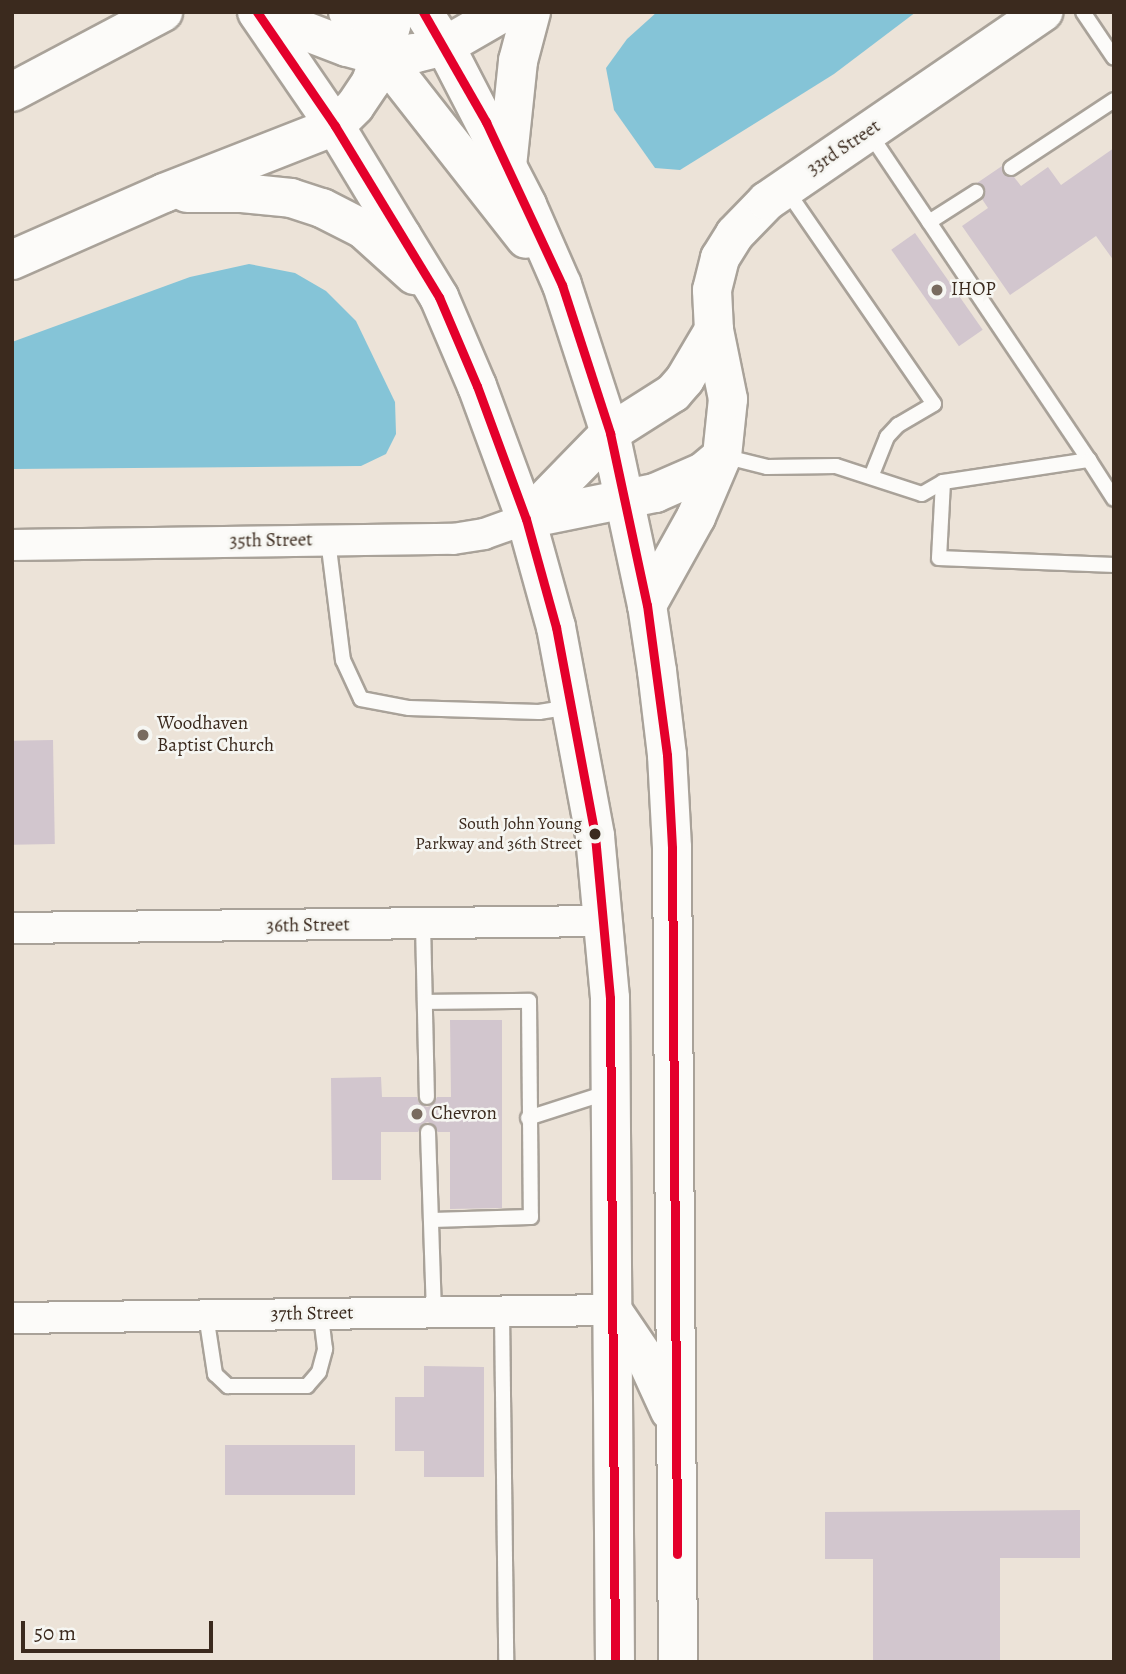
<!DOCTYPE html>
<style>
body{margin:0}
#map{position:relative;width:1126px;height:1674px;overflow:hidden;background:#ece3d8;font-family:Alegreya,serif}
div>[style]{position:absolute}
.water>*{inset:0;background:#85c4d7}
.building>*{inset:0;background:#d2c6ce;transform-origin:0 0}
.roads{filter:drop-shadow(2px 0 #a9a299) drop-shadow(-2px 0 #a9a299) drop-shadow(0 2px #a9a299) drop-shadow(0 -2px #a9a299)}
.lane>*{height:14px;margin:-7px;padding:0 7px;transform-origin:7px;border-radius:7px;background:#fcfbf9}
.street>*{height:30px;margin:-15px;padding:0 15px;transform-origin:15px;border-radius:15px;background:#fcfbf9}
.secondary>*{height:38px;margin:-19px;padding:0 19px;transform-origin:19px;border-radius:19px;background:#fcfbf9}
.primary>*{height:38px;margin:-19px;padding:0 19px;transform-origin:19px;border-radius:19px;background:#fcfbf9}
.highway>*{height:38px;margin:-19px;padding:0 19px;transform-origin:19px;border-radius:19px;background:#fcfbf9}
.bus-1>*{height:9px;margin:-4.5px;padding:0 4.5px;transform-origin:4.5px;border-radius:4.5px;background:#e4002b}
.dots>*{width:19px;height:19px;translate:-50% -50%;box-sizing:border-box;border:4px solid #f6f6f2;border-radius:50%}
span{translate:-50% -50%;white-space:nowrap;text-align:center;line-height:1.15;-webkit-text-stroke:5px #f6f6f2;paint-order:stroke}
.bus-label{font-size:17px;color:#3b2a1e}
.right{translate:-100% -50%;text-align:right}
.street-label{font-size:19px;color:#3b2a1e}
.poi-label{font-size:19px;color:#3b2a1e}
.left{translate:0 -50%;text-align:left}
.frame{position:absolute;inset:0;border:14px solid #3b2a1e;pointer-events:none}
.scale{position:absolute;left:21px;top:1621px;width:192px;height:32px;box-sizing:border-box;border:4px solid #3b2a1e;border-top:0;padding-left:9px;font-size:21px;line-height:24px;white-space:nowrap;color:#3b2a1e;-webkit-text-stroke:5px #f6f6f2;paint-order:stroke}
</style>
<div id="map">
<div class="water">
<i style="clip-path:polygon(657px 12px,916px 12px,834px 74px,680px 170px,655px 168px,614px 110px,606px 68px,627px 39px)"></i>
<i style="clip-path:polygon(249px 264px,295px 273px,326px 291px,356px 321px,395px 402px,396px 434px,386px 454px,361px 466px,12px 469px,12px 342px,190px 277px)"></i>
</div>
<div class="building">
<i style="clip-path:polygon(1114px 148px,1114px 261px,1096px 236px,1010px 295px,962px 226px,988px 208px,982px 199px,984px 187px,977px 183px,1002px 166px,1003px 174px,1014px 177px,1021px 186px,1048px 167px,1061px 185px)"></i>
<i style="left:915px;top:233px;width:118px;height:29px;rotate:55deg"></i>
<i style="left:53px;top:740px;width:104px;height:41px;rotate:89deg"></i>
<i style="clip-path:polygon(450px 1020px,502px 1020px,502px 1208px,450px 1209px,450px 1132px,438px 1132px,428px 1122px,422px 1124px,418px 1132px,381px 1132px,381px 1180px,332px 1180px,331px 1078px,381px 1077px,382px 1097px,417px 1097px,419px 1103px,427px 1107px,433px 1105px,437px 1097px,451px 1097px)"></i>
<i style="clip-path:polygon(424px 1366px,484px 1367px,484px 1477px,424px 1477px,424px 1451px,395px 1451px,395px 1397px,424px 1397px)"></i>
<i style="left:225px;top:1445px;width:130px;height:50px"></i>
<i style="clip-path:polygon(1080px 1510px,1080px 1558px,1000px 1558px,1000px 1662px,873px 1662px,873px 1559px,825px 1559px,825px 1512px)"></i>
</div>
<div class="roads">
<div class="lane">
<i style="left:1083px;top:12px;width:55px;rotate:56deg"></i>
<i style="left:1011px;top:168px;width:123px;rotate:-33.4deg"></i>
<i style="left:785px;top:188px;width:262px;rotate:55.4deg"></i>
<i style="left:934px;top:404px;width:42px;rotate:149.7deg"></i>
<i style="left:898px;top:425px;width:16px;rotate:133deg"></i>
<i style="left:887px;top:437px;width:43px;rotate:111.8deg"></i>
<i style="left:929px;top:222px;width:56px;rotate:-32.6deg"></i>
<i style="left:723px;top:456px;width:45px;rotate:14deg"></i>
<i style="left:767px;top:467px;width:69px;rotate:-0.8deg"></i>
<i style="left:836px;top:466px;width:90px;rotate:18deg"></i>
<i style="left:922px;top:494px;width:24px;rotate:-30deg"></i>
<i style="left:943px;top:482px;width:148px;rotate:-8.6deg"></i>
<i style="left:1089px;top:460px;width:394px;rotate:-123.9deg"></i>
<i style="left:1089px;top:460px;width:46px;rotate:57.3deg"></i>
<i style="left:943px;top:482px;width:76px;rotate:93deg"></i>
<i style="left:939px;top:558px;width:175px;rotate:2.3deg"></i>
<i style="left:328px;top:540px;width:121px;rotate:82.9deg"></i>
<i style="left:343px;top:660px;width:43px;rotate:65.2deg"></i>
<i style="left:361px;top:699px;width:49px;rotate:10.6deg"></i>
<i style="left:409px;top:708px;width:130px;rotate:1.8deg"></i>
<i style="left:539px;top:712px;width:32px;rotate:-9deg"></i>
<i style="left:423px;top:924px;width:173px;rotate:88.7deg"></i>
<i style="left:425px;top:1002px;width:104px;rotate:-0.6deg"></i>
<i style="left:529px;top:1001px;width:216px;rotate:89.5deg"></i>
<i style="left:531px;top:1217px;width:100px;rotate:178.3deg"></i>
<i style="left:528px;top:1118px;width:85px;rotate:-17.8deg"></i>
<i style="left:428px;top:1132px;width:180px;rotate:88.1deg"></i>
<i style="left:502px;top:1312px;width:350px;rotate:89.3deg"></i>
<i style="left:206px;top:1315px;width:60px;rotate:81.3deg"></i>
<i style="left:215px;top:1374px;width:18px;rotate:43deg"></i>
<i style="left:228px;top:1386px;width:79px"></i>
<i style="left:307px;top:1386px;width:18px;rotate:-49deg"></i>
<i style="left:319px;top:1372px;width:24px;rotate:-75deg"></i>
<i style="left:325px;top:1349px;width:35px;rotate:-97deg"></i>
</div>
<div class="street">
<i style="left:12px;top:545px;width:441px;rotate:-0.8deg"></i>
<i style="left:453px;top:539px;width:31px;rotate:-9deg"></i>
<i style="left:484px;top:534px;width:45px;rotate:-19.7deg"></i>
<i style="left:12px;top:928px;width:592px;rotate:-0.68deg"></i>
<i style="left:12px;top:1318px;width:600px;rotate:-0.76deg"></i>
</div>
<div class="secondary">
<i style="left:526px;top:519px;width:132px;rotate:-11.4deg"></i>
<i style="left:655px;top:493px;width:52px;rotate:-23.6deg"></i>
<i style="left:703px;top:472px;width:25px;rotate:-40deg"></i>
<i style="left:722px;top:456px;width:57px;rotate:-84deg"></i>
<i style="left:728px;top:399px;width:70px;rotate:-101.5deg"></i>
<i style="left:714px;top:330px;width:40px;rotate:-92.9deg"></i>
<i style="left:712px;top:290px;width:33px;rotate:-76deg"></i>
<i style="left:720px;top:258px;width:28px;rotate:-58deg"></i>
<i style="left:735px;top:234px;width:46px;rotate:-45.9deg"></i>
<i style="left:767px;top:201px;width:335px;rotate:-34.4deg"></i>
<i style="left:526px;top:519px;width:120px;rotate:-45.7deg"></i>
<i style="left:610px;top:433px;width:75px;rotate:-32.4deg"></i>
<i style="left:673px;top:393px;width:18px;rotate:-49deg"></i>
<i style="left:685px;top:379px;width:57px;rotate:-59.4deg"></i>
</div>
<div class="primary">
<i style="left:257px;top:12px;width:138px;rotate:55.6deg"></i>
<i style="left:335px;top:126px;width:127px;rotate:58.8deg"></i>
<i style="left:423px;top:12px;width:40px;rotate:57.1deg"></i>
</div>
<div class="highway">
<i style="left:348px;top:12px;width:288px;rotate:51.9deg"></i>
<i style="left:258px;top:13px;width:95px;rotate:20.9deg"></i>
<i style="left:347px;top:47px;width:35px;rotate:15deg"></i>
<i style="left:381px;top:56px;width:35px;rotate:-5deg"></i>
<i style="left:416px;top:53px;width:30px;rotate:-14deg"></i>
<i style="left:445px;top:46px;width:68px;rotate:-30deg"></i>
<i style="left:445px;top:46px;width:179px;rotate:62.7deg"></i>
<i style="left:527px;top:205px;width:87px;rotate:66.4deg"></i>
<i style="left:562px;top:285px;width:156px;rotate:72deg"></i>
<i style="left:610px;top:433px;width:176px;rotate:77.9deg"></i>
<i style="left:647px;top:605px;width:67px;rotate:81.4deg"></i>
<i style="left:657px;top:671px;width:85px;rotate:83.2deg"></i>
<i style="left:667px;top:755px;width:93px;rotate:86.9deg"></i>
<i style="left:672px;top:848px;width:814px;rotate:89.58deg"></i>
<i style="left:12px;top:92px;width:171px;rotate:-27.9deg"></i>
<i style="left:507px;top:166px;width:106px;rotate:-84deg"></i>
<i style="left:518px;top:61px;width:51px;rotate:-75.1deg"></i>
<i style="left:187px;top:193px;width:55px"></i>
<i style="left:242px;top:193px;width:49px;rotate:5.8deg"></i>
<i style="left:291px;top:198px;width:33px;rotate:18deg"></i>
<i style="left:322px;top:208px;width:46px;rotate:27.1deg"></i>
<i style="left:363px;top:229px;width:69px;rotate:42deg"></i>
<i style="left:401px;top:235px;width:73px;rotate:58.5deg"></i>
<i style="left:439px;top:297px;width:97px;rotate:66.9deg"></i>
<i style="left:477px;top:386px;width:142px;rotate:69.8deg"></i>
<i style="left:526px;top:519px;width:112px;rotate:74.5deg"></i>
<i style="left:556px;top:627px;width:213px;rotate:79.4deg"></i>
<i style="left:595px;top:836px;width:163px;rotate:84.7deg"></i>
<i style="left:610px;top:998px;width:664px;rotate:89.57deg"></i>
<i style="left:12px;top:260px;width:166px;rotate:-23.8deg"></i>
<i style="left:164px;top:193px;width:184px;rotate:-21.4deg"></i>
<i style="left:335px;top:126px;width:28px;rotate:-45deg"></i>
<i style="left:355px;top:106px;width:29px;rotate:-56deg"></i>
<i style="left:371px;top:82px;width:59px;rotate:-70.3deg"></i>
<i style="left:391px;top:26px;width:14px;rotate:-86deg"></i>
<i style="left:647px;top:605px;width:101px;rotate:-60.9deg"></i>
<i style="left:696px;top:517px;width:66px;rotate:-66.9deg"></i>
<i style="left:612px;top:1310px;width:64px;rotate:55.8deg"></i>
<i style="left:648px;top:1363px;width:53px;rotate:65.4deg"></i>
</div>
</div>
<div class="bus-1">
<i style="left:257px;top:12px;width:138px;rotate:55.6deg"></i>
<i style="left:335px;top:126px;width:200px;rotate:58.7deg"></i>
<i style="left:439px;top:297px;width:97px;rotate:66.9deg"></i>
<i style="left:477px;top:386px;width:142px;rotate:69.8deg"></i>
<i style="left:526px;top:519px;width:112px;rotate:74.5deg"></i>
<i style="left:556px;top:627px;width:213px;rotate:79.4deg"></i>
<i style="left:595px;top:836px;width:163px;rotate:84.7deg"></i>
<i style="left:610px;top:998px;width:664px;rotate:89.57deg"></i>
<i style="left:423px;top:12px;width:127px;rotate:60.2deg"></i>
<i style="left:486px;top:122px;width:180px;rotate:65deg"></i>
<i style="left:562px;top:285px;width:156px;rotate:72deg"></i>
<i style="left:610px;top:433px;width:176px;rotate:77.9deg"></i>
<i style="left:647px;top:605px;width:151px;rotate:82.4deg"></i>
<i style="left:667px;top:755px;width:93px;rotate:86.9deg"></i>
<i style="left:672px;top:848px;width:706px;rotate:89.59deg"></i>
</div>
<div class="dots">
<i style="left:937px;top:290px;background:#796b5f"></i>
<i style="left:143px;top:735px;background:#796b5f"></i>
<i style="left:595px;top:834px;background:#3b2a1e"></i>
<i style="left:417px;top:1114px;background:#796b5f"></i>
</div>
<div class="bus-label">
<span class="right" style="left:582px;top:834px">South John Young<br>Parkway and 36th Street</span>
</div>
<div class="street-label">
<span style="left:844px;top:148px;rotate:-34deg">33rd Street</span>
<span style="left:271px;top:541px;rotate:-1deg">35th Street</span>
<span style="left:308px;top:926px;rotate:-1deg">36th Street</span>
<span style="left:312px;top:1314px;rotate:-1deg">37th Street</span>
</div>
<div class="poi-label">
<span class="left" style="left:951px;top:290px">IHOP</span>
<span class="left" style="left:157px;top:735px">Woodhaven<br>Baptist Church</span>
<span class="left" style="left:431px;top:1114px">Chevron</span>
</div>
<div class="frame"></div>
<div class="scale">50 m</div>
</div>
